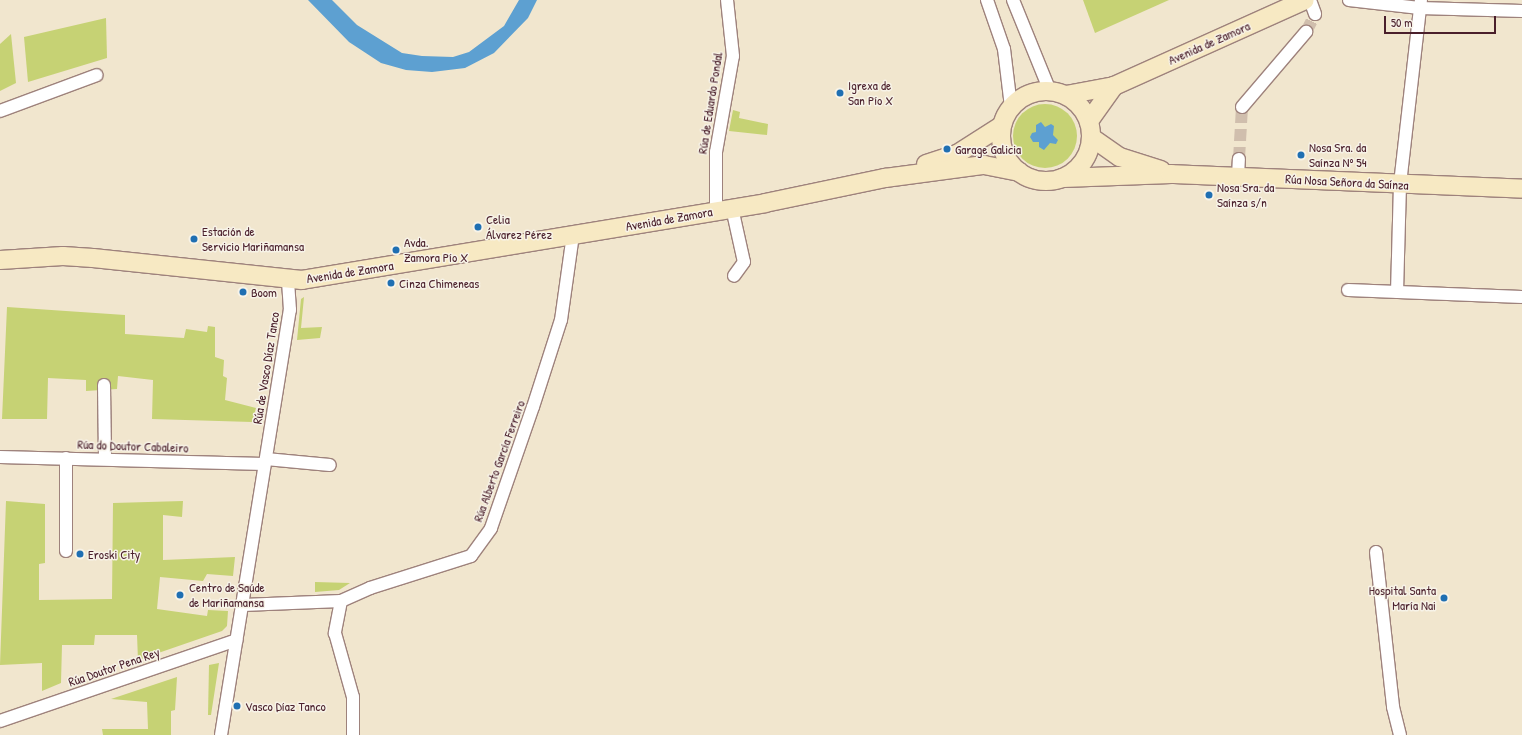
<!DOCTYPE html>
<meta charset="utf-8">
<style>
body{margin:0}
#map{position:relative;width:1522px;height:735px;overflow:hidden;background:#f1e6ce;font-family:"Patrick Hand",sans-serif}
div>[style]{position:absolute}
.green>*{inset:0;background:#c6d274}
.round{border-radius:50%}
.water>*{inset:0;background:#5da0d1}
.street-tunnel>*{height:12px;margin-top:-6px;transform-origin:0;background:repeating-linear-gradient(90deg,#d0bead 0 12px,transparent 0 18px)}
.roads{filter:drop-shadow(1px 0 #9e827c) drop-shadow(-1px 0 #9e827c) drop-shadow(0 1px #9e827c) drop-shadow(0 -1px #9e827c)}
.street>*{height:12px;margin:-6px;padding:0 6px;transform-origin:6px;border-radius:6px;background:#fff}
.secondary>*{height:18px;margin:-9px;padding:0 9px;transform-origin:9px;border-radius:9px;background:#f7e9c3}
.secondary>.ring{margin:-9px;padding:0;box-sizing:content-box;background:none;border:18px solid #f7e9c3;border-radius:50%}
.dots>*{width:11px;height:11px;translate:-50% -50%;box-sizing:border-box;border:2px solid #f7f3e8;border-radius:50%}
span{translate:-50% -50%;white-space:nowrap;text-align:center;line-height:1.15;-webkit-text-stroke:3px #f7f3e8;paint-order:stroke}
.street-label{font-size:13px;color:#4a1f2b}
.poi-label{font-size:13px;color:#4a1f2b}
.left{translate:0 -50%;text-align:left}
.right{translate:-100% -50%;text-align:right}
.scale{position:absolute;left:1384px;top:16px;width:112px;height:18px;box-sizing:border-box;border:2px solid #4a1f2b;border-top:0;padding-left:5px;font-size:12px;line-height:14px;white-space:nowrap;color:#4a1f2b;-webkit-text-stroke:3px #f7f3e8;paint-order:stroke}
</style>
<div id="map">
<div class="green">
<i style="clip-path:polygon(1083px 0,1169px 0,1095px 33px)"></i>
<i style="clip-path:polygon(106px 18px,107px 58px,28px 82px,24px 37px)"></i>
<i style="clip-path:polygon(11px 34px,16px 83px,0 91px,0 44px)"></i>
<i class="round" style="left:1013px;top:104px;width:64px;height:64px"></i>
<i style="clip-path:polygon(733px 110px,740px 112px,739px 118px,768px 124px,767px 135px,729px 131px)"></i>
<i style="clip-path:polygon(304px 297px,301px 328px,322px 327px,320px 338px,297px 340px,301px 299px)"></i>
<i style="clip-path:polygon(7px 307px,125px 315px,125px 334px,184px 338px,186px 329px,207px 332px,208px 326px,215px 327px,215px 357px,224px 360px,223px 376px,227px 378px,225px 400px,256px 408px,252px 422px,152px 419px,153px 380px,118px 376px,117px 389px,86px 391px,86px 380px,48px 378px,47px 419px,2px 419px)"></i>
<i style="clip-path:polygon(6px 501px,45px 504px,45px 563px,39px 564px,39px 600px,112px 599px,113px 503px,183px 501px,182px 517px,163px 515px,163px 560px,235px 557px,233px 576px,207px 574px,203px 581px,160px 577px,157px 609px,207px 616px,208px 610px,228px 611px,227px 626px,222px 631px,138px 660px,137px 635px,95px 635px,94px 645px,62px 645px,61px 683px,42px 691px,42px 663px,0 665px)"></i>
<i style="clip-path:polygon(315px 582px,350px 583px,339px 590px,315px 592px)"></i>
<i style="clip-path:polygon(219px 663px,211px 715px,208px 715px,209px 665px)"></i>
<i style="clip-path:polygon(177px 677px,175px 710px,171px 711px,171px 735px,103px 735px,102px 729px,148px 729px,147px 702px,111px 699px)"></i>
</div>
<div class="water">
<i style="clip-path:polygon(308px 0,332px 0,357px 25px,402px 53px,422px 56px,453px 57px,469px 52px,504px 26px,519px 0,537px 0,528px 18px,494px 53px,465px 68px,432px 72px,406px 70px,381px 63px,349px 42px)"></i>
<i style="clip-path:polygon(1041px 122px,1045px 127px,1051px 124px,1054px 126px,1053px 135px,1058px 140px,1056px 144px,1050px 143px,1044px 150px,1039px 147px,1039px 142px,1033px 142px,1030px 137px,1032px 133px,1036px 132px,1036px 125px)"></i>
</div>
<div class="street-tunnel">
<i style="left:1306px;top:32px;width:20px;rotate:-63deg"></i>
<i style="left:1239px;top:159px;width:52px;rotate:-86.7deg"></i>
</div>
<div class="roads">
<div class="street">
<i style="left:987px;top:0;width:52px;rotate:70.9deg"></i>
<i style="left:1004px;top:49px;width:58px;rotate:83.1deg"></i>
<i style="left:1013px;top:0;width:98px;rotate:67.9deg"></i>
<i style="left:1310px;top:0;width:15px;rotate:70deg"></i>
<i style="left:1349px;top:0;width:71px;rotate:6.4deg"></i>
<i style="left:1420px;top:8px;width:102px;rotate:1.7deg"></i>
<i style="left:1242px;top:107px;width:99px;rotate:-49.5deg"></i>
<i style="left:0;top:111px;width:103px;rotate:-20.4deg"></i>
<i style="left:1238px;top:176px;width:17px;rotate:-87deg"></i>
<i style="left:732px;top:208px;width:55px;rotate:77.5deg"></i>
<i style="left:744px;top:262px;width:17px;rotate:126deg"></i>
<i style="left:716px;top:211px;width:59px;rotate:-90deg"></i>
<i style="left:716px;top:152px;width:97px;rotate:-80deg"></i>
<i style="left:733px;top:56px;width:56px;rotate:-96.1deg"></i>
<i style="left:1348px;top:290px;width:174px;rotate:2.3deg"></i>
<i style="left:1397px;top:292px;width:108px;rotate:-88.4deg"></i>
<i style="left:1400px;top:184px;width:185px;rotate:-83.5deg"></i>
<i style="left:104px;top:385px;width:73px;rotate:89.2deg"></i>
<i style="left:0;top:457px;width:264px;rotate:1.5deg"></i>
<i style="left:266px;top:459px;width:64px;rotate:5.4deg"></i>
<i style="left:66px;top:551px;width:93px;rotate:-90deg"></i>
<i style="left:1376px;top:552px;width:156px;rotate:83.7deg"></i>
<i style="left:1393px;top:707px;width:29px;rotate:76deg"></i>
<i style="left:341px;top:601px;width:33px;rotate:101deg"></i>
<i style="left:335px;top:633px;width:66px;rotate:74.3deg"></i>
<i style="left:353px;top:697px;width:38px;rotate:90deg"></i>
<i style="left:243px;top:605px;width:98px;rotate:-2.3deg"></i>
<i style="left:341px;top:601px;width:32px;rotate:-24deg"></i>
<i style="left:370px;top:588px;width:106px;rotate:-17.6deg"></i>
<i style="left:471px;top:556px;width:34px;rotate:-54deg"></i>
<i style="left:491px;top:528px;width:128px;rotate:-70.9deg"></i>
<i style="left:533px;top:407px;width:91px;rotate:-72.2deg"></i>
<i style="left:561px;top:320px;width:86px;rotate:-82deg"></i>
<i style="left:0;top:721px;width:250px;rotate:-18.9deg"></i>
<i style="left:221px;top:735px;width:431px;rotate:-80.8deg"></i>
<i style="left:290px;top:310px;width:30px;rotate:-94deg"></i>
</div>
<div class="secondary">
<i class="ring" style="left:1001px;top:91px;width:72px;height:72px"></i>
<i style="left:1066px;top:95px;width:49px;rotate:-10.6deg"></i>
<i style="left:1114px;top:86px;width:209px;rotate:-24.2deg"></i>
<i style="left:1089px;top:121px;width:43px;rotate:-54.5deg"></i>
<i style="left:1091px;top:137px;width:35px;rotate:35deg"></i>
<i style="left:1120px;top:157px;width:43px;rotate:17.6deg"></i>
<i style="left:926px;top:164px;width:33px;rotate:-18deg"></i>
<i style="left:957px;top:154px;width:52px;rotate:-32.5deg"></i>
<i style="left:1063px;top:178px;width:108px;rotate:-2.1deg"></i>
<i style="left:1171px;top:174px;width:351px;rotate:2.4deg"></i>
<i style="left:0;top:260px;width:63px;rotate:-3.6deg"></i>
<i style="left:63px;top:256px;width:30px;rotate:4deg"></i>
<i style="left:93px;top:258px;width:210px;rotate:6deg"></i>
<i style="left:302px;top:280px;width:469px;rotate:-9.4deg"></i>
<i style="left:765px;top:203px;width:123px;rotate:-11.8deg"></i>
<i style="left:885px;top:178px;width:100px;rotate:-7.5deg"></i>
<i style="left:984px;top:165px;width:36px;rotate:11deg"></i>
</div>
</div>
<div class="dots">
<i style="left:840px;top:93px;background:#1f6fb2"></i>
<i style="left:947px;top:149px;background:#1f6fb2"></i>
<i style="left:1301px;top:155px;background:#1f6fb2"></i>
<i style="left:1209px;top:195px;background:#1f6fb2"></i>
<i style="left:478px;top:227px;background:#1f6fb2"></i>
<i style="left:194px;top:239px;background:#1f6fb2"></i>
<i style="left:396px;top:250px;background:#1f6fb2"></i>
<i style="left:391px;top:283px;background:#1f6fb2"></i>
<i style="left:243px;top:292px;background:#1f6fb2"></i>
<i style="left:80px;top:554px;background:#1f6fb2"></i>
<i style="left:180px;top:595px;background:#1f6fb2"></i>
<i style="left:1444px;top:598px;background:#1f6fb2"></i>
<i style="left:237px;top:706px;background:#1f6fb2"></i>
</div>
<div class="street-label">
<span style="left:1209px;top:43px;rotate:-24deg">Avenida de Zamora</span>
<span style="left:710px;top:103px;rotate:-81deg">Rúa de Eduardo Pondal</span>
<span style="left:1347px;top:182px;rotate:3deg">Rúa Nosa Señora da Saínza</span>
<span style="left:669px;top:219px;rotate:-10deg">Avenida de Zamora</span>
<span style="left:350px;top:272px;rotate:-9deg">Avenida de Zamora</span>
<span style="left:266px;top:368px;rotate:-81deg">Rúa de Vasco Díaz Tanco</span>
<span style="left:133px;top:446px;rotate:2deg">Rúa do Doutor Cabaleiro</span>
<span style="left:499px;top:461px;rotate:-70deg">Rúa Alberto García Ferreiro</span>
<span style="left:114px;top:667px;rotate:-19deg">Rúa Doutor Pena Rey</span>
</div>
<div class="poi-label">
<span class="left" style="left:848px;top:93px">Igrexa de<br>San Pío X</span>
<span class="left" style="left:1309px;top:155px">Nosa Sra. da<br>Saínza Nº 54</span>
<span class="left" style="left:955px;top:149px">Garage Galicia</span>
<span class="left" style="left:1217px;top:195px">Nosa Sra. da<br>Saínza s/n</span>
<span class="left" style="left:486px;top:227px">Celia<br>Álvarez Pérez</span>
<span class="left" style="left:202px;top:239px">Estación de<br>Servicio Mariñamansa</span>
<span class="left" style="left:404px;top:250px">Avda.<br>Zamora Pío X</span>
<span class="left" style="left:399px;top:283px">Cinza Chimeneas</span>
<span class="left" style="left:251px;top:292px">Boom</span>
<span class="left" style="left:88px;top:554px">Eroski City</span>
<span class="left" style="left:189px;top:595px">Centro de Saúde<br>de Mariñamansa</span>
<span class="right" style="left:1436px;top:598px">Hospital Santa<br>María Nai</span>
<span class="left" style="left:245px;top:706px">Vasco Díaz Tanco</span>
</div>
<div class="scale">50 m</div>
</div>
